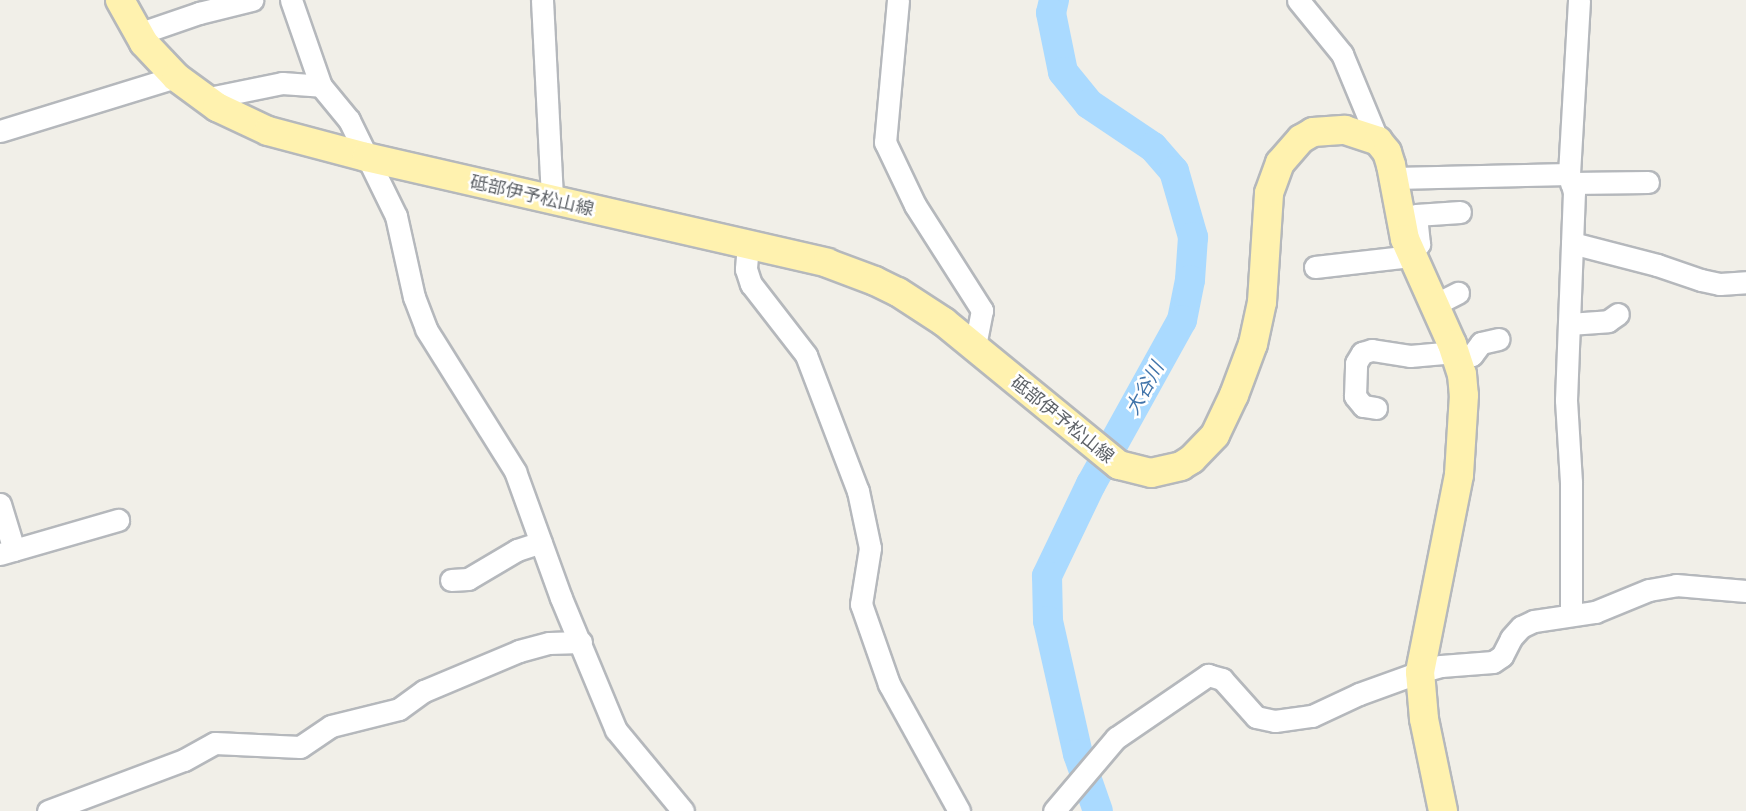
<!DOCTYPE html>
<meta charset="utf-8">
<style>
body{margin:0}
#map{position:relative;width:1746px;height:811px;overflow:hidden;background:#f1efe8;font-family:Lato,"Noto Sans JP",sans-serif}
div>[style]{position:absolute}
.river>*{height:30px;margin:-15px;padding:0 15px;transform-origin:15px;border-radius:15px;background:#aadaff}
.roads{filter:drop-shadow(2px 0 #b5b8bc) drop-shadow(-2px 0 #b5b8bc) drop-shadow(0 2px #b5b8bc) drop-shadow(0 -2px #b5b8bc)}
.minor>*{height:21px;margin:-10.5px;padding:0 10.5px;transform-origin:10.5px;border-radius:10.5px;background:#fff}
.major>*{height:28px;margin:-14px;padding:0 14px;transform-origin:14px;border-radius:14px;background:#fff2af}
span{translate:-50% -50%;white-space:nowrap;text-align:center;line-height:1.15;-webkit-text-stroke:5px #fff;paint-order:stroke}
.street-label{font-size:18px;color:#5f6368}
.water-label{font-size:19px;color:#4174aa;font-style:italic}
</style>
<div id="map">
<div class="river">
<i style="left:1054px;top:0;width:13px;rotate:103deg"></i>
<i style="left:1051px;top:13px;width:60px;rotate:78.5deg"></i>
<i style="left:1063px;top:72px;width:41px;rotate:50.9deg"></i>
<i style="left:1089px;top:104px;width:77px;rotate:33.9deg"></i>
<i style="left:1153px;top:147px;width:32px;rotate:49deg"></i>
<i style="left:1174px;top:171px;width:69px;rotate:73.9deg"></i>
<i style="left:1193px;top:237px;width:43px;rotate:94deg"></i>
<i style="left:1190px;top:280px;width:41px;rotate:101.3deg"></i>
<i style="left:1182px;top:320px;width:188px;rotate:119deg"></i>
<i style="left:1091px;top:484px;width:102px;rotate:115.6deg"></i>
<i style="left:1047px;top:576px;width:45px;rotate:88.7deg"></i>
<i style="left:1048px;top:621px;width:136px;rotate:77.3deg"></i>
<i style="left:1078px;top:754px;width:60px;rotate:70.7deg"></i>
</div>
<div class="roads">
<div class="minor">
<i style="left:291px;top:0;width:91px;rotate:70.8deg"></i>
<i style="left:321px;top:86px;width:44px;rotate:50.5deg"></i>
<i style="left:349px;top:120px;width:107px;rotate:63.9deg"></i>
<i style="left:396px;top:216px;width:83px;rotate:77.5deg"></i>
<i style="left:414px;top:297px;width:34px;rotate:69deg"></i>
<i style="left:426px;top:329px;width:168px;rotate:57.9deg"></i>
<i style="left:515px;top:471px;width:135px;rotate:70.1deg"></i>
<i style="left:561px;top:598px;width:143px;rotate:67.4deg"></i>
<i style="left:616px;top:730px;width:105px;rotate:50.4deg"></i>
<i style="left:542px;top:0;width:199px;rotate:87.1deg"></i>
<i style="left:898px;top:0;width:143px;rotate:95.2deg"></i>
<i style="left:885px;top:142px;width:70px;rotate:64.5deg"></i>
<i style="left:915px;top:205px;width:125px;rotate:57.5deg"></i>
<i style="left:982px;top:310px;width:38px;rotate:101deg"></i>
<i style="left:1298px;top:0;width:70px;rotate:50.8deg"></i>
<i style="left:1342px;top:54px;width:94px;rotate:67.5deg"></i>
<i style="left:138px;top:34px;width:65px;rotate:-19deg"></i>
<i style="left:199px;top:13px;width:55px;rotate:-13.8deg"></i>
<i style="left:204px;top:99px;width:80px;rotate:-11.6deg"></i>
<i style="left:282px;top:83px;width:39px;rotate:4deg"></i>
<i style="left:0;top:131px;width:184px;rotate:-17.1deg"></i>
<i style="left:1394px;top:178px;width:175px;rotate:-1.3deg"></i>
<i style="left:1571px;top:183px;width:77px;rotate:-0.7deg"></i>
<i style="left:1572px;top:243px;width:88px;rotate:14.5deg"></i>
<i style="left:1657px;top:265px;width:46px;rotate:18.8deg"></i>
<i style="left:1701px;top:280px;width:19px;rotate:12deg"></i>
<i style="left:1720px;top:284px;width:26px;rotate:-4deg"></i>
<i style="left:748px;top:245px;width:24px;rotate:95deg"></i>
<i style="left:746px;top:269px;width:16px;rotate:72deg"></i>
<i style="left:751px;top:284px;width:90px;rotate:52.2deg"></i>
<i style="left:806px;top:355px;width:146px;rotate:69.1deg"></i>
<i style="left:858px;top:491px;width:58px;rotate:78.1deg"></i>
<i style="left:870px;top:548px;width:57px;rotate:99.1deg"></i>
<i style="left:861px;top:604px;width:85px;rotate:70.7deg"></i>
<i style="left:889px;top:684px;width:145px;rotate:61.1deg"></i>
<i style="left:1409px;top:248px;width:11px;rotate:-22deg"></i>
<i style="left:1419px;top:244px;width:29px;rotate:-96deg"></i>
<i style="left:1416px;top:215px;width:44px;rotate:-3.9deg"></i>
<i style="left:1315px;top:267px;width:98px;rotate:-6.5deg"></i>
<i style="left:1434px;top:305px;width:27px;rotate:-27deg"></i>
<i style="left:1569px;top:324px;width:39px;rotate:-4deg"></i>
<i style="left:1608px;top:321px;width:12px;rotate:-35deg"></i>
<i style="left:1458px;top:360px;width:15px;rotate:-20deg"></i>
<i style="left:1472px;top:355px;width:15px;rotate:-53deg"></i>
<i style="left:1481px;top:343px;width:18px;rotate:-13deg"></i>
<i style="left:1376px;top:408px;width:13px;rotate:-171deg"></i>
<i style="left:1363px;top:406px;width:13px;rotate:-129deg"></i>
<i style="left:1355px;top:396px;width:33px;rotate:-88deg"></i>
<i style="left:1356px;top:363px;width:12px;rotate:-59deg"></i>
<i style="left:1362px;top:353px;width:10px;rotate:-17deg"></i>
<i style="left:1372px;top:350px;width:38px;rotate:9deg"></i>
<i style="left:1410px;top:356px;width:45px;rotate:-5.1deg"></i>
<i style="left:0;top:504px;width:48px;rotate:73.1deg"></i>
<i style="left:0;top:554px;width:123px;rotate:-16.1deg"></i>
<i style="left:451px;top:580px;width:17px;rotate:-3deg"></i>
<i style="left:468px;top:579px;width:57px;rotate:-30.6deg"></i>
<i style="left:517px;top:550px;width:25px;rotate:-18deg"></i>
<i style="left:1571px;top:615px;width:133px;rotate:-90deg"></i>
<i style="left:1571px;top:482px;width:82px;rotate:-93.5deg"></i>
<i style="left:1566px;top:400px;width:208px;rotate:-87.8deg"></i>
<i style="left:1574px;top:192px;width:19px;rotate:-106deg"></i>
<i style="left:1569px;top:174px;width:174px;rotate:-86.7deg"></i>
<i style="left:48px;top:811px;width:145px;rotate:-20.6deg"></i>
<i style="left:184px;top:760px;width:35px;rotate:-29deg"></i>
<i style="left:215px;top:743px;width:85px;rotate:2.7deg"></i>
<i style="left:300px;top:747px;width:37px;rotate:-34deg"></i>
<i style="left:331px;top:726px;width:70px;rotate:-14deg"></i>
<i style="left:399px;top:709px;width:31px;rotate:-36deg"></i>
<i style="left:424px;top:691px;width:103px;rotate:-22.8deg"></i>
<i style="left:519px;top:651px;width:31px;rotate:-15deg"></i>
<i style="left:549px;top:643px;width:32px;rotate:-2deg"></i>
<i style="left:1054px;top:811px;width:96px;rotate:-49.7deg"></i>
<i style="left:1116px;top:738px;width:112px;rotate:-34.4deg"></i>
<i style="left:1208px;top:675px;width:15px;rotate:16deg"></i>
<i style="left:1222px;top:679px;width:51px;rotate:48.2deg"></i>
<i style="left:1256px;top:717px;width:19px;rotate:12deg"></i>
<i style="left:1275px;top:721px;width:37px;rotate:-8deg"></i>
<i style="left:1312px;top:716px;width:52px;rotate:-25.1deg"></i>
<i style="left:1359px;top:694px;width:65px;rotate:-19.8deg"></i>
<i style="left:1420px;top:672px;width:22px;rotate:-16deg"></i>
<i style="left:1441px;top:666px;width:52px;rotate:-4.4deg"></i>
<i style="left:1493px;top:662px;width:11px;rotate:-34deg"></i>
<i style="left:1502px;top:656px;width:20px;rotate:-63deg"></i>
<i style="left:1511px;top:638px;width:15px;rotate:-48deg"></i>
<i style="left:1521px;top:627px;width:14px;rotate:-25deg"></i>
<i style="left:1534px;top:621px;width:62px;rotate:-8.4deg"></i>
<i style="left:1595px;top:612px;width:58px;rotate:-22.2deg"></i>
<i style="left:1649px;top:590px;width:27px;rotate:-10deg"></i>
<i style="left:1676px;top:585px;width:70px;rotate:4.9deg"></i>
</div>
<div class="major">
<i style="left:120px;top:0;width:49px;rotate:60.8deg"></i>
<i style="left:144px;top:43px;width:47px;rotate:46.7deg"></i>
<i style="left:176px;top:77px;width:51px;rotate:36.2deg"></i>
<i style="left:217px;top:107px;width:56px;rotate:25.2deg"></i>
<i style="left:268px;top:131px;width:101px;rotate:14.9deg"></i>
<i style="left:366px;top:157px;width:473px;rotate:12.9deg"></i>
<i style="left:827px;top:263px;width:51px;rotate:20.6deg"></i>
<i style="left:875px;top:281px;width:25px;rotate:26deg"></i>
<i style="left:898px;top:292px;width:55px;rotate:33.1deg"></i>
<i style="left:944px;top:322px;width:226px;rotate:39.3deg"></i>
<i style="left:1119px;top:465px;width:33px;rotate:14deg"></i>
<i style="left:1151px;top:473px;width:31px;rotate:-13deg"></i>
<i style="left:1181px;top:466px;width:13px;rotate:-32deg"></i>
<i style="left:1192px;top:459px;width:33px;rotate:-46deg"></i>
<i style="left:1215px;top:435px;width:44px;rotate:-64.6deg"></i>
<i style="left:1234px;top:395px;width:54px;rotate:-69.6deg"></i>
<i style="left:1253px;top:344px;width:43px;rotate:-77.9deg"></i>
<i style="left:1262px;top:302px;width:109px;rotate:-86.3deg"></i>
<i style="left:1269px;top:193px;width:32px;rotate:-70deg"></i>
<i style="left:1280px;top:163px;width:32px;rotate:-49deg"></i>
<i style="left:1301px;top:139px;width:14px;rotate:-30deg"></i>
<i style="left:1313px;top:132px;width:32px;rotate:-4deg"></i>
<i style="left:1345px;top:130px;width:35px;rotate:18deg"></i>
<i style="left:1378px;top:141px;width:14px;rotate:51deg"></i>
<i style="left:1387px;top:152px;width:14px;rotate:73deg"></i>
<i style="left:1391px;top:165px;width:75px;rotate:79.3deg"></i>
<i style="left:1405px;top:239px;width:115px;rotate:65.9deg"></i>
<i style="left:1452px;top:344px;width:32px;rotate:72deg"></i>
<i style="left:1462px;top:374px;width:21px;rotate:85deg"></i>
<i style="left:1464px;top:395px;width:80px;rotate:93.6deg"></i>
<i style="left:1459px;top:475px;width:201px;rotate:101.2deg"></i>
<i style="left:1420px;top:672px;width:47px;rotate:85.1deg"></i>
<i style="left:1424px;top:719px;width:94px;rotate:78.3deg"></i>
</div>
</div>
<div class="street-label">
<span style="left:532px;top:195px;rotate:13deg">砥部伊予松山線</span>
<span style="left:1063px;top:419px;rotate:39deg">砥部伊予松山線</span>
</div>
<div class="water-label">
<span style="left:1144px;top:388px;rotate:-61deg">大谷川</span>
</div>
</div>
